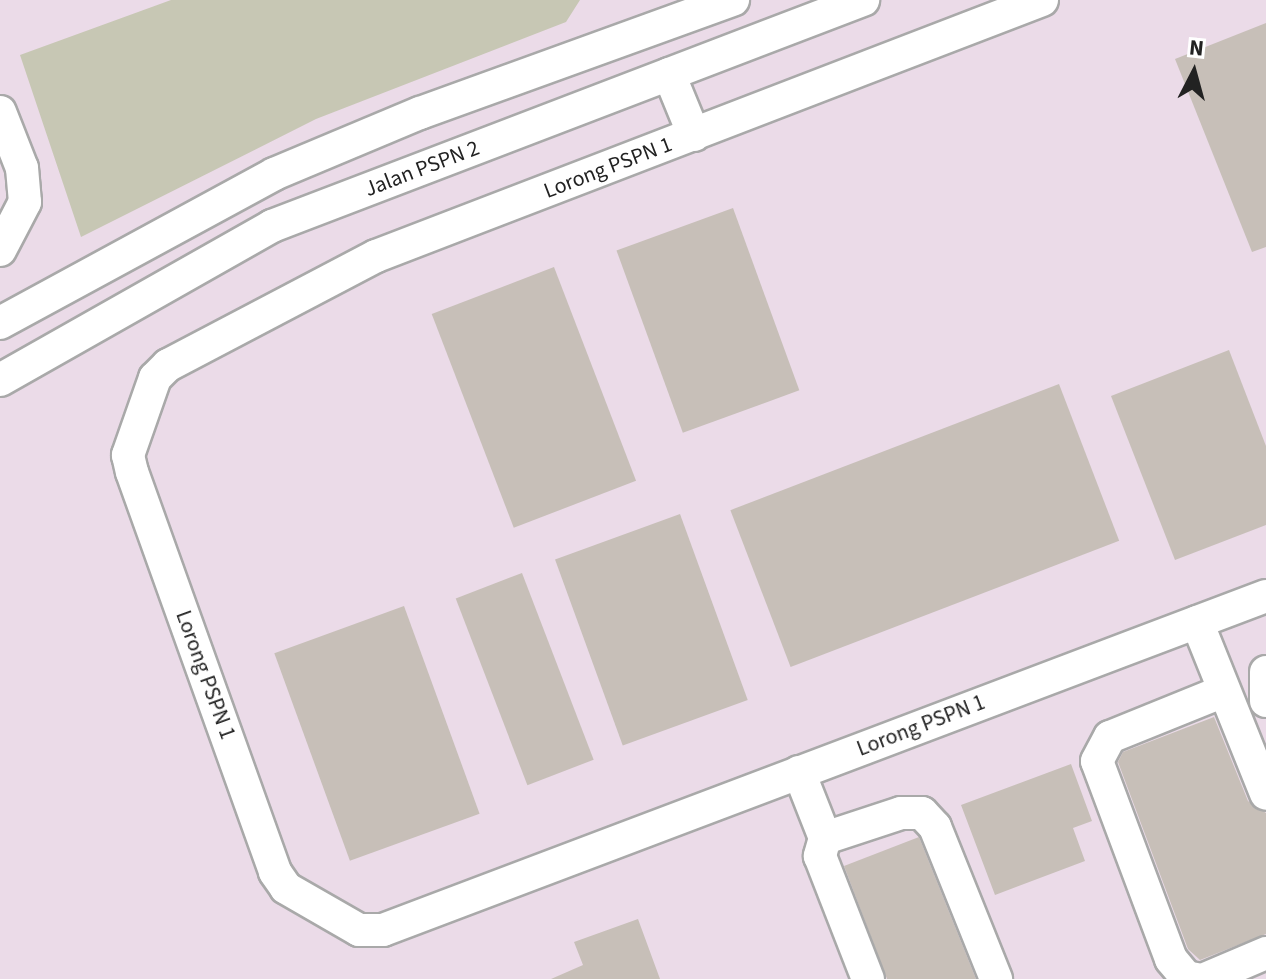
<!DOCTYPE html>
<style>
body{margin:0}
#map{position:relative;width:1266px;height:979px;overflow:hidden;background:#f2efe9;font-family:"Source Sans 3",sans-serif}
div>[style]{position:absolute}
.industrial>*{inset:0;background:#ebdbe8;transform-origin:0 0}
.construction>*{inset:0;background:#c7c7b4}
.building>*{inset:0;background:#c7bfb8;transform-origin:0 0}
.roads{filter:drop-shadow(2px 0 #a9a9a9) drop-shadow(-2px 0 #a9a9a9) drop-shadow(0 2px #a9a9a9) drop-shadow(0 -2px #a9a9a9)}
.minor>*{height:32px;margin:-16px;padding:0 16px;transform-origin:16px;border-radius:16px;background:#fff}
span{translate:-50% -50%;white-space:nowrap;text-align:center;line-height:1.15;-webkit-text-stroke:6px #fff;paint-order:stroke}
.street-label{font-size:22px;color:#222}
.north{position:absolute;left:1154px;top:32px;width:80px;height:80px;-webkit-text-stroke:6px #fff;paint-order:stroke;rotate:6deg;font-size:22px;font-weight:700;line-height:32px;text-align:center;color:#222}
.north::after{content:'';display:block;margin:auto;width:28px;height:36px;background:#222;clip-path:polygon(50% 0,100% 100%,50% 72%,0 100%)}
</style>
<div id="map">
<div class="industrial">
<i style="left:0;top:0;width:1266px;height:979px"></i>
</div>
<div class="construction">
<i style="clip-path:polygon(171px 0,580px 0,566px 22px,316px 119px,81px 237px,20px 55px)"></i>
</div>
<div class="building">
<i style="clip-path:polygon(1266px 23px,1266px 247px,1252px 252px,1175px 59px)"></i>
<i style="left:733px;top:208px;width:194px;height:124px;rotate:70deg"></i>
<i style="left:554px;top:267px;width:229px;height:131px;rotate:69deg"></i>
<i style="clip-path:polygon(1229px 350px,1266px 446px,1266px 525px,1175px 560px,1111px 396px)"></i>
<i style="left:1059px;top:384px;width:168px;height:352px;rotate:69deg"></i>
<i style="left:680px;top:514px;width:198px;height:133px;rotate:70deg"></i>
<i style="left:522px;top:573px;width:200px;height:71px;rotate:69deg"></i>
<i style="left:404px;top:606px;width:221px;height:138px;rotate:70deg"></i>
<i style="clip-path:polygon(1214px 717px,1248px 801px,1266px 813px,1266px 934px,1200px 960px,1188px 949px,1118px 762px,1123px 752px)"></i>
<i style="clip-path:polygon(1071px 764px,1092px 821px,1073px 828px,1085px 861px,995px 895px,961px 805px)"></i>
<i style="clip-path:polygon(919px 837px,976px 979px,887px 979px,844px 866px)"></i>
<i style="clip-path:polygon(638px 919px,660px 979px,551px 979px,583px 965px,574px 942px)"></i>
</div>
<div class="roads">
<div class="minor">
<i style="left:1042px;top:0;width:714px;rotate:158.97deg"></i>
<i style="left:376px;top:256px;width:235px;rotate:152.3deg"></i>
<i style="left:168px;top:365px;width:18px;rotate:135deg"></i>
<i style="left:155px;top:378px;width:82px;rotate:109.3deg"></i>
<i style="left:128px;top:455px;width:17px;rotate:77deg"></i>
<i style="left:132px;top:472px;width:425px;rotate:70.3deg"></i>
<i style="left:275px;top:872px;width:19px;rotate:55deg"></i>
<i style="left:286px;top:888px;width:84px;rotate:29.9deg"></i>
<i style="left:359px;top:930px;width:24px"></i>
<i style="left:383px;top:930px;width:944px;rotate:-20.72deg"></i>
<i style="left:669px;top:74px;width:66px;rotate:67.7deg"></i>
<i style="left:0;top:112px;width:60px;rotate:68.6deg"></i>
<i style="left:22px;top:168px;width:34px;rotate:85deg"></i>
<i style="left:25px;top:202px;width:54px;rotate:117.5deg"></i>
<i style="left:0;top:323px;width:312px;rotate:-28.5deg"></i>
<i style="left:274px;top:174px;width:158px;rotate:-22.7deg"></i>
<i style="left:420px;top:113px;width:333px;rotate:-19.9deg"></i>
<i style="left:0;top:380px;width:313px;rotate:-29.5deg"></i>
<i style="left:272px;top:226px;width:633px;rotate:-20.93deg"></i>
<i style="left:1197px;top:622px;width:185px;rotate:68.1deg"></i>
<i style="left:1266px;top:672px;width:29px;rotate:90deg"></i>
<i style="left:799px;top:772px;width:71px;rotate:68.5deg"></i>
<i style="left:825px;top:838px;width:19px;rotate:106deg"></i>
<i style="left:820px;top:856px;width:132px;rotate:68.7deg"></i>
<i style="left:825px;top:838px;width:80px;rotate:-18.2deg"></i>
<i style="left:901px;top:813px;width:21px"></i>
<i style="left:922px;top:813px;width:19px;rotate:47deg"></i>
<i style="left:935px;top:827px;width:164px;rotate:68.1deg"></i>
<i style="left:1196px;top:979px;width:10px;rotate:-169deg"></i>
<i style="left:1186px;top:977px;width:23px;rotate:-130deg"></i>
<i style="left:1171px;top:959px;width:211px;rotate:-110.5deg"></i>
<i style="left:1097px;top:761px;width:27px;rotate:-62deg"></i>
<i style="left:1110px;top:737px;width:123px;rotate:-22deg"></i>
<i style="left:1205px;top:979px;width:66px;rotate:-23.1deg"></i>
</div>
</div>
<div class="street-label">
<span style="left:608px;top:168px;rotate:-21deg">Lorong PSPN 1</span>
<span style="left:422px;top:169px;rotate:-21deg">Jalan PSPN 2</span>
<span style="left:205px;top:675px;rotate:70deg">Lorong PSPN 1</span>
<span style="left:921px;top:726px;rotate:-21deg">Lorong PSPN 1</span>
</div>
<div class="north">N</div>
</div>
